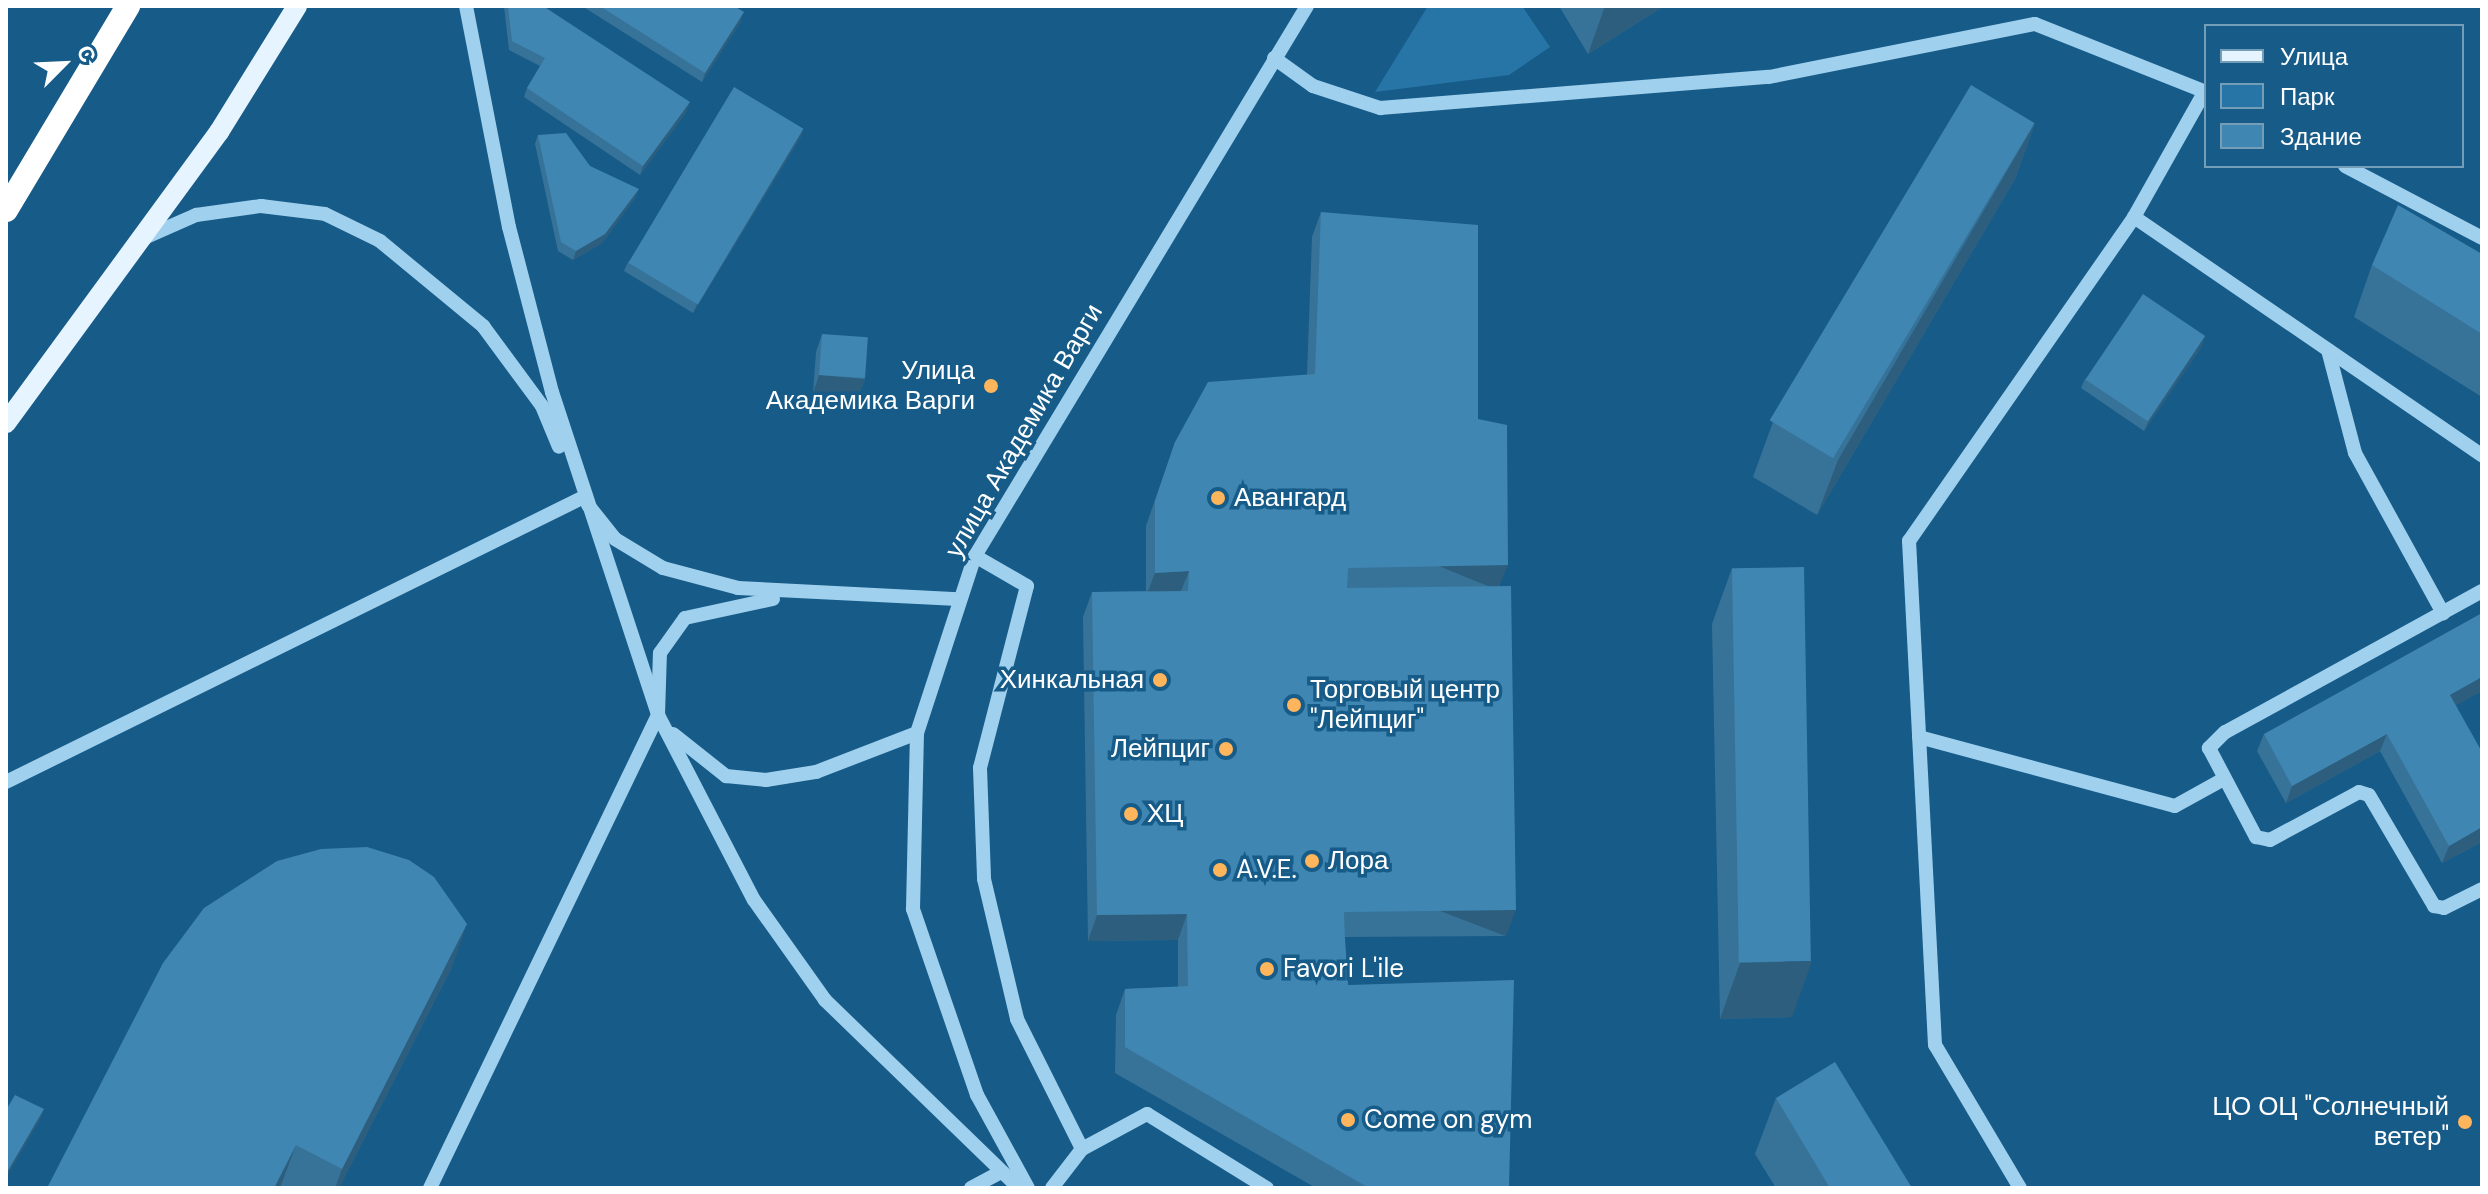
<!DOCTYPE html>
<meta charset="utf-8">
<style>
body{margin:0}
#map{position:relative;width:2488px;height:1194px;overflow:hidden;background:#175b88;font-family:"DM Sans",sans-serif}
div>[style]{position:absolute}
.green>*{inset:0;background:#2775a6}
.minor>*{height:14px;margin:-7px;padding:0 7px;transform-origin:7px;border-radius:7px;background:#9fd0ee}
.major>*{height:20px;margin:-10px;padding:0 10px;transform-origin:10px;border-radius:10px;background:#e6f4ff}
.highway>*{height:24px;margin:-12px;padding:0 12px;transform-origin:12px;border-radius:12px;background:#fff}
.wall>*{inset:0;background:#377399}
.shaded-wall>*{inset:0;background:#2d5e7d;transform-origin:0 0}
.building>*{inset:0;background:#4086b2;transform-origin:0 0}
.dots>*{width:22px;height:22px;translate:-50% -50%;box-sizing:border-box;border:4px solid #175b88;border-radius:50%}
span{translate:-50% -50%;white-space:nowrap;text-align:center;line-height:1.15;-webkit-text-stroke:7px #175b88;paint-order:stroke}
.poi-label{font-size:26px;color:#fff}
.right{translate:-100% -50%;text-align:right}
.left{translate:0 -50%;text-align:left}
.street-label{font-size:26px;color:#fff}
.frame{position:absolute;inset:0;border:8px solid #fff;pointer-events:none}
.legend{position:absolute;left:2204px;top:24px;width:260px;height:144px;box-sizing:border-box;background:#175b88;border:2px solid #749db8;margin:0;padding:10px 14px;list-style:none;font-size:24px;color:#fff}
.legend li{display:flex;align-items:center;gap:16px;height:40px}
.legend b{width:40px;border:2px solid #749db8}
.north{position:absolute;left:24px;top:24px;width:80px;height:80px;-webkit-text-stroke:6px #175b88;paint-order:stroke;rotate:66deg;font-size:22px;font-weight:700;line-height:32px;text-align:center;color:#fff}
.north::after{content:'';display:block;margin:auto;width:28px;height:36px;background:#fff;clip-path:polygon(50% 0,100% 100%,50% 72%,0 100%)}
</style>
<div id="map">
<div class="green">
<i style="clip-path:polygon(1428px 6px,1522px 6px,1550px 47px,1509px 75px,1375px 92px)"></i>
</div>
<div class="minor">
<i style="left:466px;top:6px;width:225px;rotate:79deg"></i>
<i style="left:509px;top:227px;width:171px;rotate:75.4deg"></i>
<i style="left:552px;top:392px;width:340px;rotate:71.8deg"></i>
<i style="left:658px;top:715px;width:208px;rotate:62.6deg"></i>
<i style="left:754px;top:900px;width:123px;rotate:54.6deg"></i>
<i style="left:825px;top:1000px;width:270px;rotate:44.1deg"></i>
<i style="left:1274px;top:58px;width:48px;rotate:35.7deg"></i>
<i style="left:1313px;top:86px;width:71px;rotate:18.2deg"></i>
<i style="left:1380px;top:108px;width:390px;rotate:-4.6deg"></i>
<i style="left:1769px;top:77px;width:271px;rotate:-11.3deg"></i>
<i style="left:2035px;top:24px;width:184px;rotate:21.7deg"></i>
<i style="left:2205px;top:91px;width:145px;rotate:119.4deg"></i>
<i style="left:2134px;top:217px;width:422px;rotate:34.4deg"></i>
<i style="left:2345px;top:166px;width:155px;rotate:27.7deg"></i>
<i style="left:146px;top:237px;width:55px;rotate:-23.7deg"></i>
<i style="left:196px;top:215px;width:66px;rotate:-7.9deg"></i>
<i style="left:261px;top:206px;width:64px;rotate:7.1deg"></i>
<i style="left:325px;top:214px;width:61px;rotate:26.1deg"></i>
<i style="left:380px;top:241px;width:134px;rotate:39.5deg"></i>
<i style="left:483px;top:326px;width:99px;rotate:53.6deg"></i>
<i style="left:542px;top:406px;width:44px;rotate:67.5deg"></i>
<i style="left:2328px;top:350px;width:106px;rotate:75.3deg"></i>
<i style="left:2355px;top:453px;width:183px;rotate:61.2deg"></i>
<i style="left:588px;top:505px;width:43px;rotate:51.5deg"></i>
<i style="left:615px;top:539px;width:56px;rotate:31.1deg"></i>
<i style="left:663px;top:568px;width:78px;rotate:14.9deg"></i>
<i style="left:738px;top:588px;width:220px;rotate:2.9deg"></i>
<i style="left:975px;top:556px;width:60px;rotate:30deg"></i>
<i style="left:1027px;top:586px;width:188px;rotate:104.5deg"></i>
<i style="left:980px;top:768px;width:111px;rotate:87.9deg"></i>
<i style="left:984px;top:879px;width:144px;rotate:76.7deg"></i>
<i style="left:1017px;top:1019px;width:145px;rotate:63.4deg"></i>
<i style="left:1082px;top:1149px;width:49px;rotate:127.6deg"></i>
<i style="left:2482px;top:591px;width:293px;rotate:151.2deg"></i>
<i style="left:2225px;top:732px;width:23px;rotate:135deg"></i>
<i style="left:2209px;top:748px;width:101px;rotate:62.2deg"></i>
<i style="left:2256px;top:837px;width:14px;rotate:12deg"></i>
<i style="left:2270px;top:840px;width:101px;rotate:-28.3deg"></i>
<i style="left:2359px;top:792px;width:10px;rotate:17deg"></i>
<i style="left:2369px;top:795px;width:129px;rotate:59.6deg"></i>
<i style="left:2434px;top:906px;width:10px;rotate:11deg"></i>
<i style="left:2444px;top:908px;width:42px;rotate:-26.6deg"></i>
<i style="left:673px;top:734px;width:68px;rotate:38.4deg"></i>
<i style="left:726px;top:776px;width:40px;rotate:5.7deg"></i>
<i style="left:766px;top:780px;width:51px;rotate:-9.1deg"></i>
<i style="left:816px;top:772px;width:108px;rotate:-21.1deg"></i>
<i style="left:1919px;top:737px;width:265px;rotate:15.1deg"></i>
<i style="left:2175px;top:806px;width:54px;rotate:-29deg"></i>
<i style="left:6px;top:782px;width:642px;rotate:-26.25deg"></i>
<i style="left:1082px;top:1149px;width:74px;rotate:-28.3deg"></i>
<i style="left:1147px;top:1114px;width:141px;rotate:31.7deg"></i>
<i style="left:430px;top:1188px;width:525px;rotate:-64.26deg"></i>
<i style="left:658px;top:715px;width:62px;rotate:-88.2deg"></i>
<i style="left:660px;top:653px;width:43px;rotate:-54.5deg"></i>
<i style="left:685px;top:618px;width:90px;rotate:-12.2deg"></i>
<i style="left:971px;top:1188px;width:34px;rotate:-28deg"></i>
<i style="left:1028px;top:1188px;width:106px;rotate:-118.7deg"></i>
<i style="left:977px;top:1095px;width:197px;rotate:-109deg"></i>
<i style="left:913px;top:909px;width:176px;rotate:-88.7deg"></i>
<i style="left:917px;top:733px;width:186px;rotate:-71.9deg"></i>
<i style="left:975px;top:556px;width:642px;rotate:-58.88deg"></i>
<i style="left:2020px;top:1188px;width:166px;rotate:-120.7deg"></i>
<i style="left:1935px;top:1045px;width:505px;rotate:-92.95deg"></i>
<i style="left:1909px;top:541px;width:394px;rotate:-55.2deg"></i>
</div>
<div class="major">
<i style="left:6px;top:423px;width:361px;rotate:-53.8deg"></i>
<i style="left:219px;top:132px;width:148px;rotate:-58.2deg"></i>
</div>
<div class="highway">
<i style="left:6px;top:210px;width:238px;rotate:-59.1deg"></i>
</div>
<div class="wall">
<i style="clip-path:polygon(504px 6px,543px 6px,687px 111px,640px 175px,524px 97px,527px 88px,540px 66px,509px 50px)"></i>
<i style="clip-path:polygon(582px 6px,734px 6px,741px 21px,702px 82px)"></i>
<i style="clip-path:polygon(1559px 6px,1664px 6px,1588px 54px)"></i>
<i style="clip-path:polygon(2035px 123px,2015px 179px,1817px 515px,1753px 477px,1773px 422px)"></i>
<i style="clip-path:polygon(803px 129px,800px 138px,693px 313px,624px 271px,628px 262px)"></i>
<i style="clip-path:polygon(538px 135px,590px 166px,635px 198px,602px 243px,573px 260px,558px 251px,535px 144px)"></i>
<i style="clip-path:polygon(1321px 212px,1478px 419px,1500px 586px,1506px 936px,1345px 937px,1348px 985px,1509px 1188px,1316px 1188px,1115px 1073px,1116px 1015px,1125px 989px,1178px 987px,1178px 940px,1088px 941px,1083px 617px,1092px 592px,1146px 591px,1146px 526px,1175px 442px,1307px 375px,1312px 237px)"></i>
<i style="clip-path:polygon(2482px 254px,2482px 397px,2354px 317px,2372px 265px)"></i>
<i style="clip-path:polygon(822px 334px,865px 379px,858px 396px,813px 393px,816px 352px)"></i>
<i style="clip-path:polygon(2202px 346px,2144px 431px,2081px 388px,2085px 379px)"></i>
<i style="clip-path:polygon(1732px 568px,1792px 1017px,1720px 1019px,1712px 624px)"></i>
<i style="clip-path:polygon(2482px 691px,2456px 705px,2482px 842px,2442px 863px,2380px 751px,2286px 803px,2257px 751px,2264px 734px)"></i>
<i style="clip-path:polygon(452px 967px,339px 1188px,47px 1188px)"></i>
<i style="clip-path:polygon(1776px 1098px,1912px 1188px,1776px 1188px,1755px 1154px)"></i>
</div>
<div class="shaded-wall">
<i style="clip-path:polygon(1605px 6px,1664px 6px,1588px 54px)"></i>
<i style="clip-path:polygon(744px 12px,741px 21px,702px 82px,705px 73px)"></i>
<i style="clip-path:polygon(690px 102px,687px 111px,640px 175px,643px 166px)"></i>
<i style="clip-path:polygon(2035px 123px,2015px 179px,1817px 515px,1838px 460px)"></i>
<i style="clip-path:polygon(803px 129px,800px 138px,693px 313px,697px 304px)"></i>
<i style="clip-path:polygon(639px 189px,635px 198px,602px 243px,573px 260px,576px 251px)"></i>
<i style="clip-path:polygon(2205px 336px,2202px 346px,2144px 431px,2148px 422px)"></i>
<i style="clip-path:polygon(819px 375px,865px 379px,858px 396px,813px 393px)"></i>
<i style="left:1508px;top:565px;width:27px;height:160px;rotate:112deg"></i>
<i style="clip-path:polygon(1189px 571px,1179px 596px,1145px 599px,1155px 573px)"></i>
<i style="clip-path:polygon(2482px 677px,2482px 691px,2444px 712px,2450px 695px)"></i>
<i style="clip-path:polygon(2387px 734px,2380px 751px,2286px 803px,2292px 786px)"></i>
<i style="clip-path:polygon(2482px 827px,2482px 842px,2442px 863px,2449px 846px)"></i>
<i style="left:1516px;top:910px;width:28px;height:172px;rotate:111deg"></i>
<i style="clip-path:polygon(1187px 914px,1178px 940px,1088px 941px,1097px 915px)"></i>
<i style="clip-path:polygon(467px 924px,452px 967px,339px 1188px,335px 1188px,342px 1169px)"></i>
<i style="clip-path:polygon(1812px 961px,1792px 1017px,1720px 1019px,1740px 963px)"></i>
<i style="clip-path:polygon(44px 1109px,41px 1118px,6px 1178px,6px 1174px)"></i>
<i style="clip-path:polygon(296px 1145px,280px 1188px,274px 1188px)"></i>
</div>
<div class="building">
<i style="clip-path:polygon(508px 6px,543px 6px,690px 102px,643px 166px,527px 88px,545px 58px,512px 41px)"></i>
<i style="clip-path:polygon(600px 6px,734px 6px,744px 12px,705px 73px)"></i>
<i style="left:1971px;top:85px;width:74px;height:391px;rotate:31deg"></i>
<i style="left:734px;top:87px;width:81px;height:205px;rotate:31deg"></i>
<i style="clip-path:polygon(566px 133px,590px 166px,639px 189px,605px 234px,576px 251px,561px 242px,538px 135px)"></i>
<i style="clip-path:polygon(2398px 205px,2482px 254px,2482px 334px,2372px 265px)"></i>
<i style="clip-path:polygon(1321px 212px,1478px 225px,1478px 419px,1507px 425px,1508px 565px,1348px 568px,1347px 588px,1511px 586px,1516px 910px,1344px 912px,1345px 941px,1348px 985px,1514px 980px,1509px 1188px,1369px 1188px,1125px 1047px,1125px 989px,1188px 986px,1187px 914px,1097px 915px,1092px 592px,1188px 591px,1189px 571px,1155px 573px,1155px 501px,1175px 442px,1208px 382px,1315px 374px)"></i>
<i style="left:2143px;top:294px;width:75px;height:103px;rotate:34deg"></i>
<i style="left:822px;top:334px;width:46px;height:41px;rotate:4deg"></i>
<i style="left:1804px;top:567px;width:394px;height:72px;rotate:89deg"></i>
<i style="clip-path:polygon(2482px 613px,2482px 677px,2450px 695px,2482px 752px,2482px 827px,2449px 846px,2387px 734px,2292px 786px,2264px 734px)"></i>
<i style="clip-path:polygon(367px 847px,409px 860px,434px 877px,467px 924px,342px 1169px,296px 1145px,274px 1188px,47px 1188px,163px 963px,204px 908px,277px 861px,321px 849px)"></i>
<i style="clip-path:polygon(1835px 1062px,1912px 1188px,1830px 1188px,1776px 1098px)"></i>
<i style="clip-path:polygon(15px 1095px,44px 1109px,6px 1174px,6px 1110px)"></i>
</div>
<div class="dots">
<i style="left:991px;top:386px;background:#ffb55c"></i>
<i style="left:1218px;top:498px;background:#ffb55c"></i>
<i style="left:1160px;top:680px;background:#ffb55c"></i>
<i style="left:1294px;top:705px;background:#ffb55c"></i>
<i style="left:1226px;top:749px;background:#ffb55c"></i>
<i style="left:1131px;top:814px;background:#ffb55c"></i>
<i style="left:1312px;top:861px;background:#ffb55c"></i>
<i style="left:1220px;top:870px;background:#ffb55c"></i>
<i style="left:1267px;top:969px;background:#ffb55c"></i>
<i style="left:1348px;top:1120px;background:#ffb55c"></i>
<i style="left:2465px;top:1122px;background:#ffb55c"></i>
</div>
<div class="poi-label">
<span class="right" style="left:975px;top:386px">Улица<br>Академика Варги</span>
<span class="left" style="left:1234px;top:498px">Авангард</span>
<span class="right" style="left:1144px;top:680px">Хинкальная</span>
<span class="left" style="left:1310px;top:705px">Торговый центр<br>"Лейпциг"</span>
<span class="right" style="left:1210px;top:749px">Лейпциг</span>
<span class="left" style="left:1147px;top:814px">ХЦ</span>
<span class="left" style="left:1328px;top:861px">Лора</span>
<span class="left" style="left:1236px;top:870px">A.V.E.</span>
<span class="left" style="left:1283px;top:969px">Favori L'ile</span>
<span class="right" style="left:2449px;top:1122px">ЦО ОЦ "Солнечный<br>ветер"</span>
<span class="left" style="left:1364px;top:1120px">Come on gym</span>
</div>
<div class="street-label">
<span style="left:1024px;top:431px;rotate:-60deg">улица Академика Варги</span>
</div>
<div class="frame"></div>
<ul class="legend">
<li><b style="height:10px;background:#e6f4ff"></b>Улица</li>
<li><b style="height:22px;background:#2775a6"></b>Парк</li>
<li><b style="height:22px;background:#4086b2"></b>Здание</li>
</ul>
<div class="north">С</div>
</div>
